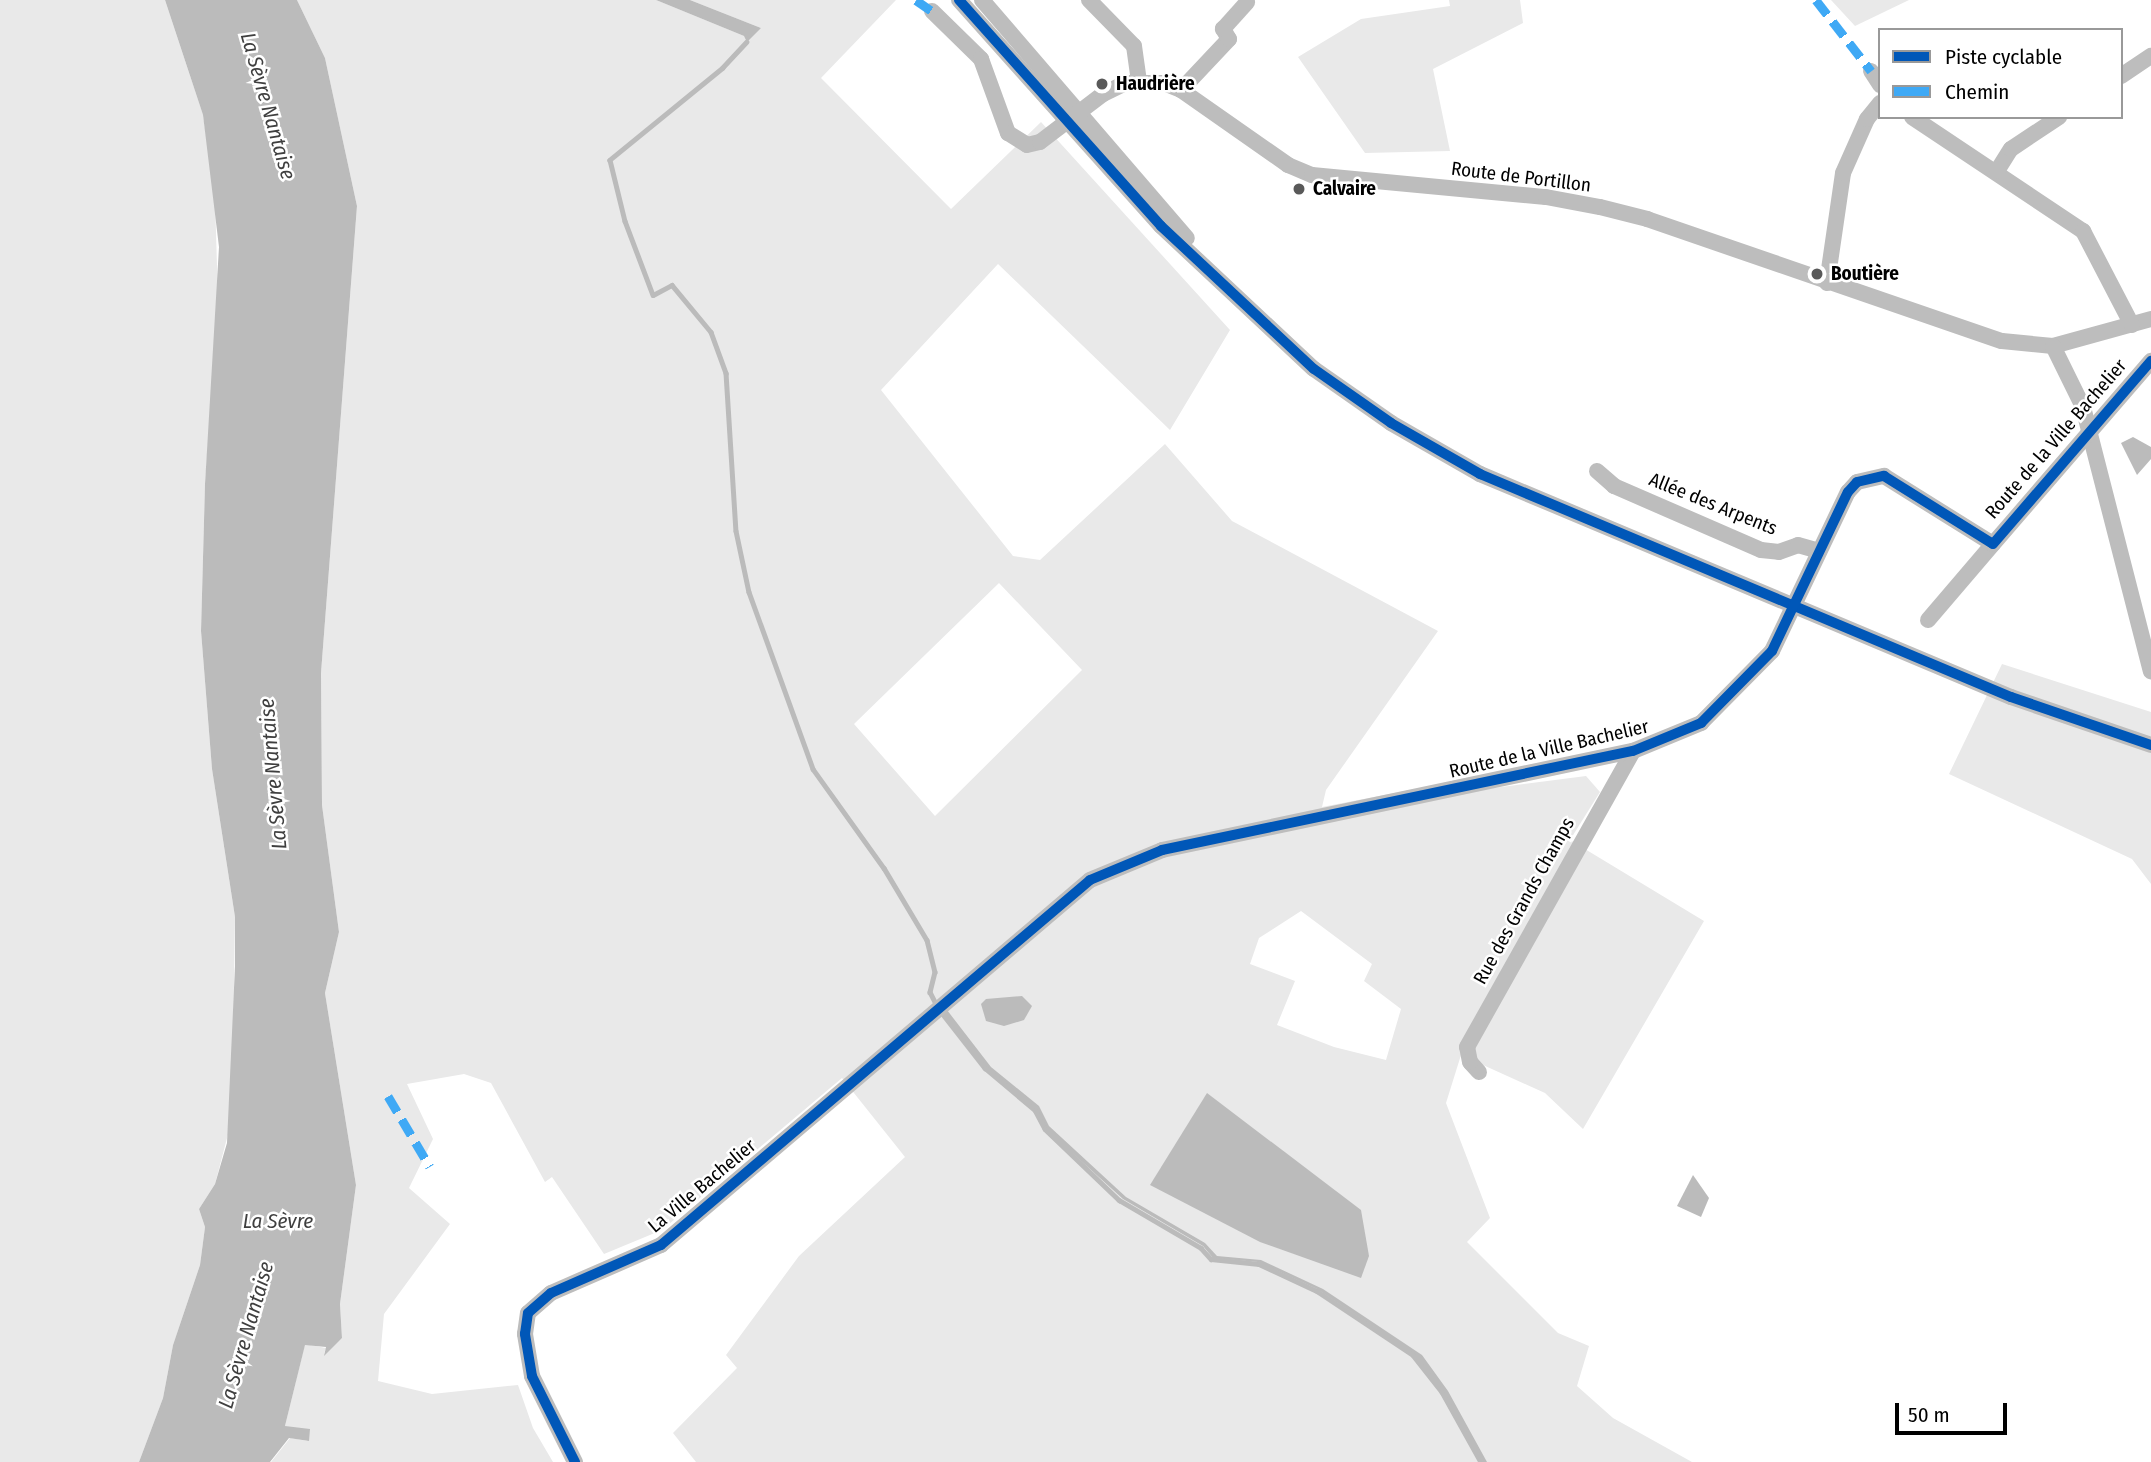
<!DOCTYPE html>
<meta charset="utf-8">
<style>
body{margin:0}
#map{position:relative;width:2151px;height:1462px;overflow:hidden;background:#fff;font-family:"Fira Sans Condensed",sans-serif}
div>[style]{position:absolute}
.green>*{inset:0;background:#e9e9e9}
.water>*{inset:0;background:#bbb}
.stream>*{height:4.5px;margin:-2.25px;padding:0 2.25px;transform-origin:2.25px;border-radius:2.25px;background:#bbb}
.minor>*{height:16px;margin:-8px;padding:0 8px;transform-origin:8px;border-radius:8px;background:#bdbdbd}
.quiet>*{height:9px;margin-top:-4.5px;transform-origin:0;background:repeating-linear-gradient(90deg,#3fa9f5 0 18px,transparent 0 27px)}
.cycleway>*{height:10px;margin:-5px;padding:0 5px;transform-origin:5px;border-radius:5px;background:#0057b8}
.dots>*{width:19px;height:19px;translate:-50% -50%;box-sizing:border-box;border:4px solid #fff;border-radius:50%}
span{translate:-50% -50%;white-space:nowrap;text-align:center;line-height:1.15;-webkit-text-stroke:5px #fff;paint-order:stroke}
.poi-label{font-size:19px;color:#000;font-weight:700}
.left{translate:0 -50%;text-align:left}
.street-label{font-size:19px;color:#000}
.water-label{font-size:21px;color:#3f3f3f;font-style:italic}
.legend{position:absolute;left:1878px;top:28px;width:245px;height:91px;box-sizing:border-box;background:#fff;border:2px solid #999;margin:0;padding:9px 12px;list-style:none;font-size:21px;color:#000}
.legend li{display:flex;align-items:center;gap:14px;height:35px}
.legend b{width:35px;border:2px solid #999}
.scale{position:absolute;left:1895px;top:1403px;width:112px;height:32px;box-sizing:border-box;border:4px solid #000;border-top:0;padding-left:9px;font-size:21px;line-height:24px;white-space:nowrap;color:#000;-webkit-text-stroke:5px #fff;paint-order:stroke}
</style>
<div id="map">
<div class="green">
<i style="clip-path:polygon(0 0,165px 0,203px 115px,215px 197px,218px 301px,205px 484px,201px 631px,212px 769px,235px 917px,232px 1119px,215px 1184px,199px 1209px,205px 1227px,200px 1265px,173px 1345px,163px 1398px,139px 1462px,0 1462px)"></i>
<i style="clip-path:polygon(evenodd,297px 0,656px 0,744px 36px,761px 28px,690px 0,896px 0,821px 78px,951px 209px,1041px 122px,1230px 330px,1170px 430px,998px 264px,881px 390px,1013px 556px,1040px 560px,1165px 444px,1232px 521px,1438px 631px,1326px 790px,1322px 807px,1467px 779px,1471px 791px,1586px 776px,1600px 792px,1570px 840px,1704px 921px,1583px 1129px,1545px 1093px,1461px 1055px,1446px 1103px,1490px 1218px,1467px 1242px,1558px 1333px,1589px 1346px,1577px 1386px,1613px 1418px,1692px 1462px,696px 1462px,673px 1433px,737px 1368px,726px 1355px,799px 1256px,905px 1157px,842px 1078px,662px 1230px,604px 1254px,552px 1177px,545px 1182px,491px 1083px,464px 1074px,407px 1084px,433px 1139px,409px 1188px,450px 1224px,384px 1314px,378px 1381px,432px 1394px,518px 1385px,533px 1428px,553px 1462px,271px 1462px,290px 1438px,308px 1441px,285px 1426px,305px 1344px,326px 1348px,324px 1354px,342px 1338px,340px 1304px,356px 1185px,325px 993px,339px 932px,322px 805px,321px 673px,357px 206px,325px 58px,297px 0,999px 583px,1082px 670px,935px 816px,854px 724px,999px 583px,297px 0,1301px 911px,1372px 964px,1364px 981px,1401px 1009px,1386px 1060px,1334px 1047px,1277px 1025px,1295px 981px,1250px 964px,1259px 938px,1301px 911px)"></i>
<i style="clip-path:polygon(1449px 0,1520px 0,1523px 23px,1433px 69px,1450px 151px,1365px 153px,1298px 57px,1361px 19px,1450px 6px)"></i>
<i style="clip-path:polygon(1831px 0,1909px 0,1855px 26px)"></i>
<i style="clip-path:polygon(2002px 664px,2151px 712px,2151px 884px,2132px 859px,1949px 774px)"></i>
</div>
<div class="water">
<i style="clip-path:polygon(165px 0,297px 0,325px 58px,357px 206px,321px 673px,322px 805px,339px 932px,325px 993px,356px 1185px,340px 1304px,342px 1338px,324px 1356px,326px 1347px,305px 1345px,285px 1426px,310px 1429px,309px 1441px,289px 1438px,270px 1462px,139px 1462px,163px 1398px,173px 1345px,200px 1265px,205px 1227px,199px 1209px,215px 1184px,227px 1143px,235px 966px,235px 917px,212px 769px,201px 631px,205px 484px,219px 247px,203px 115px)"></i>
<i style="clip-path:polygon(656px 0,690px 0,761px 28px,747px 42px,744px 36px)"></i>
<i style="clip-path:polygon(2133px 437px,2151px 447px,2151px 459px,2137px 475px,2121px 443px)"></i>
<i style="clip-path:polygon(1022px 996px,1032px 1006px,1024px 1020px,1004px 1026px,986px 1021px,981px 1004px,986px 999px)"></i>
<i style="clip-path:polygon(947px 1010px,991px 1067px,1039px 1106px,1049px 1126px,1126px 1197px,1205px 1243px,1217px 1256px,1261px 1260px,1323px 1289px,1422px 1355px,1448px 1391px,1487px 1462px,1483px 1462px,1443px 1391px,1414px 1354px,1317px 1289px,1258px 1262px,1213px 1258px,1203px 1246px,1123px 1199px,1046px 1129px,1037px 1110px,986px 1067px,944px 1013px)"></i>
<i style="clip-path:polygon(1207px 1093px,1361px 1210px,1369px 1256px,1361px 1278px,1260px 1242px,1150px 1185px)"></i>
<i style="clip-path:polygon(1693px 1175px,1709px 1198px,1701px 1217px,1677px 1206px)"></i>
</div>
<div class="stream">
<i style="left:747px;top:42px;width:35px;rotate:133deg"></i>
<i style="left:723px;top:68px;width:146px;rotate:140.8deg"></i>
<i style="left:610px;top:160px;width:63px;rotate:76.2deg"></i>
<i style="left:625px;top:221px;width:79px;rotate:69.3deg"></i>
<i style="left:653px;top:295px;width:21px;rotate:-28deg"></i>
<i style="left:672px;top:285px;width:61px;rotate:50.3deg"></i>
<i style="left:711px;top:332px;width:44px;rotate:69.9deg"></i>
<i style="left:726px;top:373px;width:158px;rotate:86.4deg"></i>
<i style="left:736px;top:531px;width:62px;rotate:78deg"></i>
<i style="left:749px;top:592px;width:188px;rotate:70.1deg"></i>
<i style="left:813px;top:769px;width:122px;rotate:54.4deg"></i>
<i style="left:884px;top:868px;width:84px;rotate:59.2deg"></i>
<i style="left:927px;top:940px;width:33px;rotate:76deg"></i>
<i style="left:935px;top:972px;width:21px;rotate:104deg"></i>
<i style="left:930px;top:992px;width:16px;rotate:63deg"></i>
<i style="left:942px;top:1013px;width:70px;rotate:52deg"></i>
<i style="left:985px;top:1068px;width:65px;rotate:40deg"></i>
<i style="left:1035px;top:1110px;width:21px;rotate:62deg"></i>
<i style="left:1045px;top:1129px;width:103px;rotate:43.8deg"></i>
<i style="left:1119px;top:1200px;width:95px;rotate:30.3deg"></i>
<i style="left:1201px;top:1248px;width:15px;rotate:48deg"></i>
<i style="left:1211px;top:1259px;width:48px;rotate:5.9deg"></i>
<i style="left:1259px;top:1264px;width:64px;rotate:25deg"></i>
<i style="left:1317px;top:1291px;width:115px;rotate:33.7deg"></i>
<i style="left:1413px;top:1355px;width:47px;rotate:51.9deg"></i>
<i style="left:1442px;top:1392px;width:80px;rotate:60.9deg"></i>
</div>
<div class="minor">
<i style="left:959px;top:0;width:303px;rotate:48.2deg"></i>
<i style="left:1161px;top:226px;width:209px;rotate:43.1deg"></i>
<i style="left:1314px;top:369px;width:94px;rotate:35deg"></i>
<i style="left:1391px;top:423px;width:103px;rotate:29.8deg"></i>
<i style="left:1480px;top:474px;width:576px;rotate:22.78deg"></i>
<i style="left:2011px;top:697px;width:148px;rotate:18.9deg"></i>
<i style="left:982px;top:0;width:314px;rotate:49.3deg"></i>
<i style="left:1089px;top:0;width:64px;rotate:45.6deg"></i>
<i style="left:1134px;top:46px;width:35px;rotate:82deg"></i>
<i style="left:932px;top:11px;width:69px;rotate:44.4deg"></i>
<i style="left:981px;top:59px;width:79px;rotate:70deg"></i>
<i style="left:1008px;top:133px;width:22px;rotate:32deg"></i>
<i style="left:1027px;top:145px;width:13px;rotate:-13deg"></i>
<i style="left:1040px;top:142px;width:79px;rotate:-37.3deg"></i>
<i style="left:1103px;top:94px;width:25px;rotate:-26deg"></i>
<i style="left:1126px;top:83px;width:38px"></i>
<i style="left:1164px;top:83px;width:18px;rotate:22deg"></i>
<i style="left:1181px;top:90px;width:131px;rotate:35deg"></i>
<i style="left:1288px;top:165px;width:26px;rotate:23deg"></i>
<i style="left:1312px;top:175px;width:235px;rotate:5.4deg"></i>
<i style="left:1546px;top:197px;width:55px;rotate:10.5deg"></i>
<i style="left:1600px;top:207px;width:49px;rotate:14.3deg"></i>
<i style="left:1647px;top:219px;width:375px;rotate:19deg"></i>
<i style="left:2002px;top:341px;width:51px;rotate:5.6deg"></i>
<i style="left:2053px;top:346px;width:102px;rotate:-15.4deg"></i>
<i style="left:1871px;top:71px;width:17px;rotate:57deg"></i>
<i style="left:2121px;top:76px;width:36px;rotate:-34deg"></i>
<i style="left:1181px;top:90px;width:70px;rotate:-46.7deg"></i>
<i style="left:1229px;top:39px;width:12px;rotate:-121deg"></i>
<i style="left:1223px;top:29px;width:36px;rotate:-48deg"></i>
<i style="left:1912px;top:117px;width:206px;rotate:33.7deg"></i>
<i style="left:2083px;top:231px;width:106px;rotate:62.5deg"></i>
<i style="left:1997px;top:171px;width:26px;rotate:-58deg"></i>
<i style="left:2011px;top:149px;width:58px;rotate:-33.7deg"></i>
<i style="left:1827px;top:283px;width:111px;rotate:-81.7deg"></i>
<i style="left:1843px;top:173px;width:59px;rotate:-66deg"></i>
<i style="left:1867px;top:119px;width:21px;rotate:-51deg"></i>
<i style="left:2053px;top:346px;width:68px;rotate:63.8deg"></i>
<i style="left:2083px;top:407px;width:273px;rotate:75.6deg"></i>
<i style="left:1597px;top:471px;width:23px;rotate:41deg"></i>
<i style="left:1614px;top:486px;width:160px;rotate:23.5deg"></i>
<i style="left:1761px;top:550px;width:18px;rotate:6deg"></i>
<i style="left:1779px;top:552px;width:20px;rotate:-20deg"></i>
<i style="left:1798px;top:545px;width:22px;rotate:16deg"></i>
<i style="left:1928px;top:620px;width:100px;rotate:-49.5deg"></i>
<i style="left:1479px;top:1072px;width:13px;rotate:-132deg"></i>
<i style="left:1470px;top:1062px;width:15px;rotate:-101deg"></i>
<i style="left:1467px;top:1047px;width:339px;rotate:-60.7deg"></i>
<i style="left:575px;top:1462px;width:96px;rotate:-116.6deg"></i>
<i style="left:532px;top:1376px;width:43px;rotate:-99.5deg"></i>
<i style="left:525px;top:1334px;width:21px;rotate:-82deg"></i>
<i style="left:528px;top:1313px;width:30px;rotate:-41deg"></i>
<i style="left:551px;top:1293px;width:120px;rotate:-23.6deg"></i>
<i style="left:661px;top:1245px;width:563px;rotate:-40.39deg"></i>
<i style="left:1090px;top:880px;width:78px;rotate:-22.6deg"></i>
<i style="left:1162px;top:850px;width:481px;rotate:-11.9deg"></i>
<i style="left:1633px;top:751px;width:74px;rotate:-22.4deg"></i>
<i style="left:1701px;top:723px;width:101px;rotate:-45.4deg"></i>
<i style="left:1772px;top:651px;width:176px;rotate:-64.5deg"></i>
<i style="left:1848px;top:492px;width:13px;rotate:-48deg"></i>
<i style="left:1857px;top:482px;width:28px;rotate:-13deg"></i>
<i style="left:1884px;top:476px;width:128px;rotate:32deg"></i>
<i style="left:1993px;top:544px;width:242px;rotate:-49.2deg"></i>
</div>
<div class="quiet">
<i style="left:916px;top:0;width:19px;rotate:35deg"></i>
<i style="left:1816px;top:0;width:90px;rotate:52.2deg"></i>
<i style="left:388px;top:1096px;width:82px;rotate:59.4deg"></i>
</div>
<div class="cycleway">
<i style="left:959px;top:0;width:303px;rotate:48.2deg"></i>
<i style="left:1161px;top:226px;width:209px;rotate:43.1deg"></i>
<i style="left:1314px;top:369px;width:94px;rotate:35deg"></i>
<i style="left:1391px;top:423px;width:103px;rotate:29.8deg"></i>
<i style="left:1480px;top:474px;width:576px;rotate:22.78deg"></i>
<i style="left:2011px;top:697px;width:148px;rotate:18.9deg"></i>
<i style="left:575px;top:1462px;width:96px;rotate:-116.6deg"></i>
<i style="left:532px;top:1376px;width:43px;rotate:-99.5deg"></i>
<i style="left:525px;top:1334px;width:21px;rotate:-82deg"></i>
<i style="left:528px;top:1313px;width:30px;rotate:-41deg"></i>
<i style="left:551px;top:1293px;width:120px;rotate:-23.6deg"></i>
<i style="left:661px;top:1245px;width:563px;rotate:-40.39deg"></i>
<i style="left:1090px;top:880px;width:78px;rotate:-22.6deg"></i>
<i style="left:1162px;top:850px;width:481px;rotate:-11.9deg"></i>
<i style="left:1633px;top:751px;width:74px;rotate:-22.4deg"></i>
<i style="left:1701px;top:723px;width:101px;rotate:-45.4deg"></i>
<i style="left:1772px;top:651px;width:176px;rotate:-64.5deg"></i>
<i style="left:1848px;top:492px;width:13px;rotate:-48deg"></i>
<i style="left:1857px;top:482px;width:28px;rotate:-13deg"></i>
<i style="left:1884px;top:476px;width:128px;rotate:32deg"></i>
<i style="left:1993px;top:544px;width:242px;rotate:-49.2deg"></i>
</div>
<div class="dots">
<i style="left:1102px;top:84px;background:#595959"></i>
<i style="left:1299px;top:189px;background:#595959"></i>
<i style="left:1817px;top:274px;background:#595959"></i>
</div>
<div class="poi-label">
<span class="left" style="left:1116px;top:84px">Haudrière</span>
<span class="left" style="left:1313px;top:189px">Calvaire</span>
<span class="left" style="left:1831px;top:274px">Boutière</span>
</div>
<div class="street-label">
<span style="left:1521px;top:177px;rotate:7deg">Route de Portillon</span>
<span style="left:2056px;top:439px;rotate:-49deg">Route de la Ville Bachelier</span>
<span style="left:1713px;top:504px;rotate:22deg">Allée des Arpents</span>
<span style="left:1549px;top:749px;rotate:-13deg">Route de la Ville Bachelier</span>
<span style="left:1524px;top:901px;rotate:-61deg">Rue des Grands Champs</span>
<span style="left:702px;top:1186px;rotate:-40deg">La Ville Bachelier</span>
</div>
<div class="water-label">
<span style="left:268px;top:106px;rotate:74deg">La Sèvre Nantaise</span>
<span style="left:273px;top:774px;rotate:-95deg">La Sèvre Nantaise</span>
<span style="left:278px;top:1221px">La Sèvre</span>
<span style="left:246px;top:1335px;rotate:-74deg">La Sèvre Nantaise</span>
</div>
<ul class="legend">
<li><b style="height:9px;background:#0057b8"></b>Piste cyclable</li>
<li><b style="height:9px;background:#3fa9f5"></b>Chemin</li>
</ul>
<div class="scale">50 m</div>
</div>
